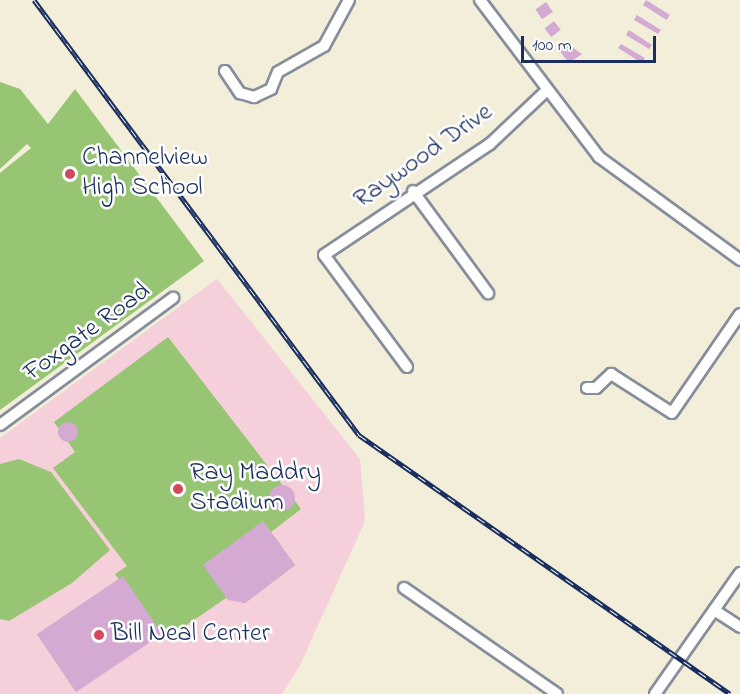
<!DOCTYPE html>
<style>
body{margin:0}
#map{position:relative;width:740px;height:694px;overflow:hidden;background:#f2eed9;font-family:"Indie Flower",sans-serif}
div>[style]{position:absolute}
.built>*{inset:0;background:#f5cfda}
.green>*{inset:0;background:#97c574}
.building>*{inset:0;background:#d4aad3;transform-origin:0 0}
.round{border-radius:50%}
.roads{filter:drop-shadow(2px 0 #868e9c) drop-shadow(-2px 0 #868e9c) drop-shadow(0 2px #868e9c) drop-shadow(0 -2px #868e9c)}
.street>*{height:10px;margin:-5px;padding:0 5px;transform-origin:5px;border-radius:5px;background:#fff}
.rail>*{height:5px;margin-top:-2.5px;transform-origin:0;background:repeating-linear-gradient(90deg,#fff 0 9px,#1b2f5e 0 18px);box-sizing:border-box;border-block:2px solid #1b2f5e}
.dots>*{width:16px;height:16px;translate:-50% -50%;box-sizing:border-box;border:3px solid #fff;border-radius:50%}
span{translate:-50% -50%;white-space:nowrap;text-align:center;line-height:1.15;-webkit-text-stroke:5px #fff;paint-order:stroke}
.street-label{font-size:26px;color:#1b2f5e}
.poi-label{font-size:26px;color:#1b2f5e}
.left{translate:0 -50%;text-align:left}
.scale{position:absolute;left:521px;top:36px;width:135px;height:27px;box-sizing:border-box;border:3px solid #1b2f5e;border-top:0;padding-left:8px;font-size:18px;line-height:21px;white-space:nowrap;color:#1b2f5e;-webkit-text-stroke:4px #fff;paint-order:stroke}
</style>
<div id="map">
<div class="built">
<i style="clip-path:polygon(217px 279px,360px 459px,365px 521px,300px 665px,282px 694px,0 694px,0 438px)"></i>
</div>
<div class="green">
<i style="clip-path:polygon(0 82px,20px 89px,48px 124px,75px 89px,204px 261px,0 410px,0 173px,31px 148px,27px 144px,0 169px)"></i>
<i style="clip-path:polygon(168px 337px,301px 509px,271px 532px,295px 565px,245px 603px,226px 598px,162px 642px,115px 574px,127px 566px,53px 468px,75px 452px,54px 422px)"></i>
<i style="clip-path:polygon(19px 459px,51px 472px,110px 550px,72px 583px,9px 621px,0 619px,0 464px)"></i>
</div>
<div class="building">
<i style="left:646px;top:0;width:28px;height:6px;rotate:32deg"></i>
<i style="left:546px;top:2px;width:12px;height:13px;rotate:55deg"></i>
<i style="clip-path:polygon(637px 15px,661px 30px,658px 34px,634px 20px)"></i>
<i style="left:554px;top:21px;width:11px;height:12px;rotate:52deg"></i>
<i style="clip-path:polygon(629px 30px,652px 45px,649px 49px,626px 35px)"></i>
<i style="clip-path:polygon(566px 43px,582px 54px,569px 63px,558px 49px)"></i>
<i style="clip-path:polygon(621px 44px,645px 58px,642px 63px,618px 48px)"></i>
<i class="round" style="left:58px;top:422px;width:20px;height:20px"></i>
<i class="round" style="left:269px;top:485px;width:26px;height:26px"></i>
<i style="clip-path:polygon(263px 521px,295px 565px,245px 603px,228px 600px,203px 565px)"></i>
<i style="left:123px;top:576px;width:70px;height:104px;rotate:56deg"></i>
</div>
<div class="roads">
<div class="street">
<i style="left:480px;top:0;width:197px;rotate:52.8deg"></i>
<i style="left:599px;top:157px;width:175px;rotate:36.1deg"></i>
<i style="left:225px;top:71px;width:27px;rotate:56deg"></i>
<i style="left:240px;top:93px;width:15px;rotate:16deg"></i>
<i style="left:254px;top:97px;width:19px;rotate:-25deg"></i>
<i style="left:271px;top:89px;width:18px;rotate:-68deg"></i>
<i style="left:278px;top:72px;width:53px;rotate:-29.5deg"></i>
<i style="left:324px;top:46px;width:52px;rotate:-61.5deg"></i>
<i style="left:413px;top:191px;width:127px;rotate:53.7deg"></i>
<i style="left:407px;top:367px;width:139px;rotate:-126.5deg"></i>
<i style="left:324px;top:255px;width:200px;rotate:-33.8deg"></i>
<i style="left:490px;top:144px;width:77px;rotate:-43.4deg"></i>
<i style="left:587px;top:388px;width:9px"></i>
<i style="left:596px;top:388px;width:21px;rotate:-43deg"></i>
<i style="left:611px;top:374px;width:72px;rotate:32.6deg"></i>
<i style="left:672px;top:413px;width:120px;rotate:-55.5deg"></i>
<i style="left:0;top:425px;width:215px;rotate:-36.3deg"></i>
<i style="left:404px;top:588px;width:186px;rotate:34.7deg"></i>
<i style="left:714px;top:610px;width:31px;rotate:33deg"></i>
<i style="left:655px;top:694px;width:148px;rotate:-54.9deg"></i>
</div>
</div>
<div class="rail">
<i style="left:34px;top:0;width:543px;rotate:53.24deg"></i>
<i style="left:359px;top:435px;width:452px;rotate:34.9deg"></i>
</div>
<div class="dots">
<i style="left:70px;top:174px;background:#d1495b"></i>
<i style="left:178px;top:489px;background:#d1495b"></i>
<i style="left:99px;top:635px;background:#d1495b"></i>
</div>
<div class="street-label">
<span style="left:424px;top:157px;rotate:-35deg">Raywood Drive</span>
<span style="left:88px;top:333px;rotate:-36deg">Foxgate Road</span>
</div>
<div class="poi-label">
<span class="left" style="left:82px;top:174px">Channelview<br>High School</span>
<span class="left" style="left:190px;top:489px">Ray Maddry<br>Stadium</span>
<span class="left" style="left:111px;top:635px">Bill Neal Center</span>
</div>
<div class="scale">100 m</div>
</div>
